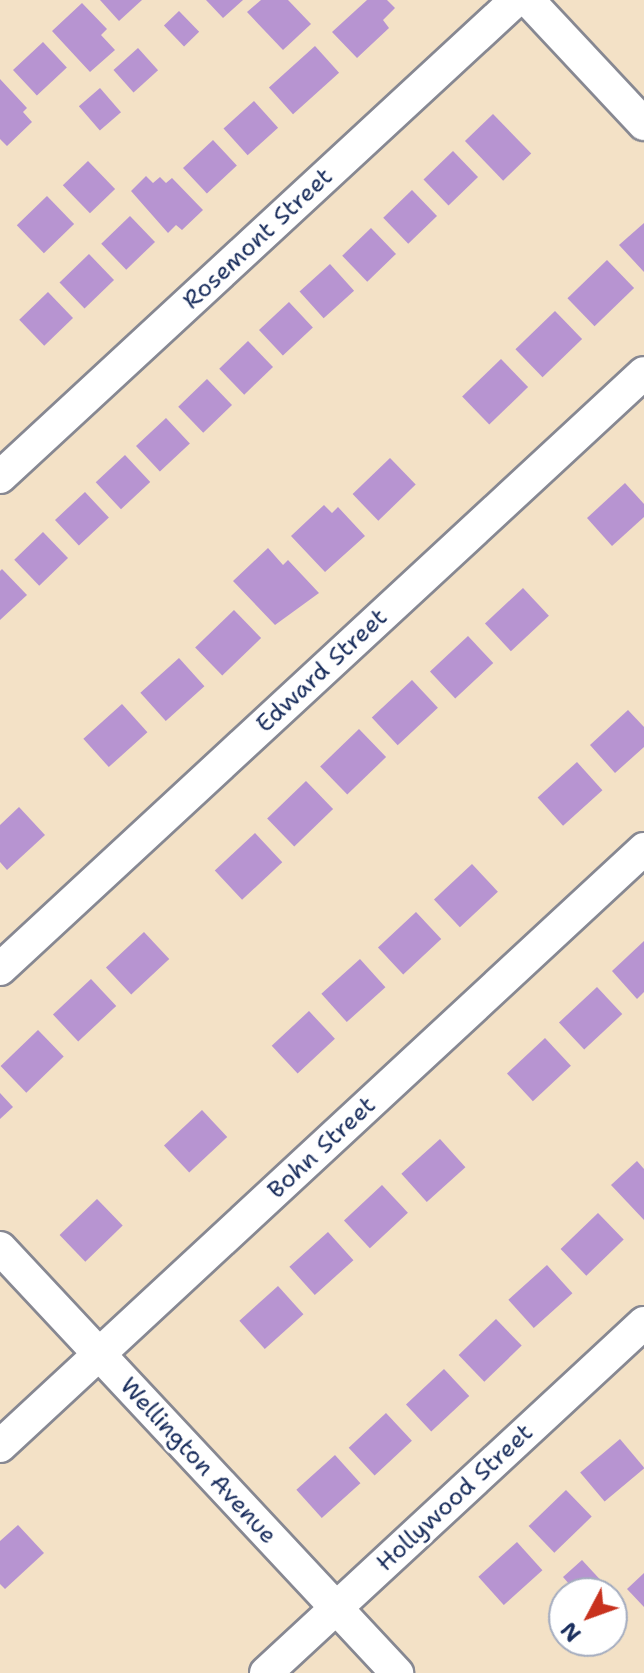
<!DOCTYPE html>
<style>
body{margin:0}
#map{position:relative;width:644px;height:1673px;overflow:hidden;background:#f3e1c6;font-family:"Shantell Sans",sans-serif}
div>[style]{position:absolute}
.building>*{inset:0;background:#b794d1;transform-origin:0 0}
.roads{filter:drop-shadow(2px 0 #878892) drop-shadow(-2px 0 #878892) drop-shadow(0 2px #878892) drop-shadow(0 -2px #878892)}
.minor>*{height:32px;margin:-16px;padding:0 16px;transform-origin:16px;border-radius:16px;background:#fff}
span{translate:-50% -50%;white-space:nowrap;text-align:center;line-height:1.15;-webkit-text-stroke:6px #fff;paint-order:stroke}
.street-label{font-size:24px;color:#1b2f5e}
.north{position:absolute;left:548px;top:1577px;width:80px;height:80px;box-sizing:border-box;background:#fff;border:2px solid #a4acbf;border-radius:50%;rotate:229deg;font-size:22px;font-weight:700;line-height:32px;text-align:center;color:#1b2f5e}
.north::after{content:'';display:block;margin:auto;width:28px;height:36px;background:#c8321e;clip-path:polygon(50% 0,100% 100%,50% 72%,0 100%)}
</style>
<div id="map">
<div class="building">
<i style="clip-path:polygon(100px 0,142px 0,119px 21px)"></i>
<i style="clip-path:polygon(206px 0,243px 0,223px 18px)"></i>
<i style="clip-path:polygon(261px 0,288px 0,311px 24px,283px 50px,247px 12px)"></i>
<i style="clip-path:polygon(367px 0,387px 0,395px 8px,383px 20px,389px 28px,357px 58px,332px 32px)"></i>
<i style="clip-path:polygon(82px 3px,107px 29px,101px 35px,115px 50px,90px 72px,52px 31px)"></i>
<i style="left:179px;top:11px;width:29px;height:21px;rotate:46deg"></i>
<i style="left:43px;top:42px;width:35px;height:41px;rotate:47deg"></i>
<i style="left:315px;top:46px;width:36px;height:62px;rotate:48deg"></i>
<i style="left:138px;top:48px;width:30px;height:33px;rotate:48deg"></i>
<i style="clip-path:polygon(0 79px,27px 108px,23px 112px,32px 122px,7px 146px,0 139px)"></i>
<i style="left:100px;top:88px;width:32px;height:28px;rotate:49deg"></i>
<i style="left:254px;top:101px;width:36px;height:41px;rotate:48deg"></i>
<i style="left:493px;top:114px;width:55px;height:39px;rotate:46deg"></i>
<i style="left:213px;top:140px;width:35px;height:41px;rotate:47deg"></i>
<i style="left:453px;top:151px;width:36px;height:41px;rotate:46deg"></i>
<i style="left:88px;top:161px;width:39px;height:35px;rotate:46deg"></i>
<i style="clip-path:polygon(146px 176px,153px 183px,160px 177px,166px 183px,172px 178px,203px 210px,182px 230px,176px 225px,168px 233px,131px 191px)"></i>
<i style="left:412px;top:190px;width:36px;height:40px;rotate:46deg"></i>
<i style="left:47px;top:196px;width:39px;height:42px;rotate:46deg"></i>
<i style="left:130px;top:216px;width:36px;height:40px;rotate:46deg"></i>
<i style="clip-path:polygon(644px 223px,644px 272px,619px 245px)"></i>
<i style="left:371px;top:228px;width:36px;height:40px;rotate:46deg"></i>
<i style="left:89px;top:254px;width:36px;height:41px;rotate:46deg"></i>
<i style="left:607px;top:260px;width:39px;height:55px;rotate:46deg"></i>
<i style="left:330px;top:264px;width:36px;height:41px;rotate:48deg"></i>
<i style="left:48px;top:292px;width:36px;height:40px;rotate:46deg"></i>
<i style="left:289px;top:302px;width:35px;height:41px;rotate:47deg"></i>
<i style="left:555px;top:311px;width:39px;height:55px;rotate:46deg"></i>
<i style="left:248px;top:341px;width:36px;height:40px;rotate:46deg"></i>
<i style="left:501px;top:359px;width:39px;height:54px;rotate:46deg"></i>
<i style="left:207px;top:379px;width:36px;height:40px;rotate:46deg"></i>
<i style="left:166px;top:418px;width:35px;height:41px;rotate:47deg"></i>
<i style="left:125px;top:455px;width:37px;height:40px;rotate:47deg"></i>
<i style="left:390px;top:458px;width:37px;height:52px;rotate:46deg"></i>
<i style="clip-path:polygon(625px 483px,644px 504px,644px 517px,612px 546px,587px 518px)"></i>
<i style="left:85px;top:492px;width:35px;height:41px;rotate:47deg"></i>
<i style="clip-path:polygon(324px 505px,332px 513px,338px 507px,365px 536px,325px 572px,291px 536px)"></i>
<i style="left:43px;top:532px;width:36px;height:40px;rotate:46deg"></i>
<i style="clip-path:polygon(268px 548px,283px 565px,288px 560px,319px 593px,275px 625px,233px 581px)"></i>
<i style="clip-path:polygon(2px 569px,27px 595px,0 620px,0 571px)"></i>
<i style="left:523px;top:588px;width:38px;height:52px;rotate:47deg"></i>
<i style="left:234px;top:610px;width:39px;height:54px;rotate:46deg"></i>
<i style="left:468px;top:636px;width:37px;height:52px;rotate:47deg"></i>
<i style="left:179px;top:658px;width:38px;height:52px;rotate:48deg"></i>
<i style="left:412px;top:680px;width:38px;height:55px;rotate:47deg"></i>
<i style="left:122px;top:704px;width:38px;height:52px;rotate:48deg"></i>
<i style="clip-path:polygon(628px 710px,644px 727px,644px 747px,615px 773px,590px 745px)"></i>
<i style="left:359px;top:729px;width:39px;height:54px;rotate:46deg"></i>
<i style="left:577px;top:762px;width:38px;height:53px;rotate:48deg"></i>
<i style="left:306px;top:781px;width:39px;height:54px;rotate:46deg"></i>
<i style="clip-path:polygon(19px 807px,45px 835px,7px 870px,0 862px,0 825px)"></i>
<i style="left:255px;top:833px;width:40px;height:55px;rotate:47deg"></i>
<i style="left:472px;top:864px;width:38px;height:52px;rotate:47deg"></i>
<i style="left:416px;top:912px;width:37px;height:52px;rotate:47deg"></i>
<i style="left:144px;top:932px;width:37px;height:52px;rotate:47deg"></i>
<i style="clip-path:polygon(644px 941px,644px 992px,637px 999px,612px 971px)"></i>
<i style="left:360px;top:959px;width:38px;height:52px;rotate:48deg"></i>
<i style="left:91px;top:979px;width:37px;height:52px;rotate:47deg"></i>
<i style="left:597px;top:987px;width:37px;height:52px;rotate:47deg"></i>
<i style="left:309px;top:1011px;width:38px;height:51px;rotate:47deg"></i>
<i style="left:38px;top:1030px;width:37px;height:52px;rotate:46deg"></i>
<i style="left:545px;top:1038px;width:38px;height:52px;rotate:47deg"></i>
<i style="clip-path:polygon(0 1093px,13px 1107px,0 1119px)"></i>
<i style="left:202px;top:1110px;width:37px;height:52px;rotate:47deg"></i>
<i style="left:440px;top:1139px;width:38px;height:52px;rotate:48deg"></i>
<i style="clip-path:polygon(637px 1161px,644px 1169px,644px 1220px,611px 1185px)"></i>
<i style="left:382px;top:1185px;width:38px;height:52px;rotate:47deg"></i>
<i style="left:97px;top:1199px;width:37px;height:52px;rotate:46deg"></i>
<i style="left:598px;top:1213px;width:37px;height:52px;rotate:46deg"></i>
<i style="left:328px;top:1232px;width:38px;height:52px;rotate:48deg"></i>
<i style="left:547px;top:1265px;width:38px;height:52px;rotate:48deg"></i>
<i style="left:278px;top:1286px;width:38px;height:52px;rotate:48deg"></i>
<i style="left:496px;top:1319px;width:37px;height:52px;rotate:46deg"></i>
<i style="left:444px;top:1369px;width:37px;height:52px;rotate:47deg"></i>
<i style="left:386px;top:1413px;width:38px;height:51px;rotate:47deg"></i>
<i style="left:620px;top:1439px;width:38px;height:52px;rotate:50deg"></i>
<i style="left:335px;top:1455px;width:38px;height:52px;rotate:48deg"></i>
<i style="left:566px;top:1490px;width:37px;height:52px;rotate:46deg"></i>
<i style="clip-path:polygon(18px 1525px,44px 1553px,5px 1589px,0 1584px,0 1541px)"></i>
<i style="left:517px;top:1542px;width:38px;height:52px;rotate:48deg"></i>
<i style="clip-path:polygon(582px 1560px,606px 1586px,599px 1593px,577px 1593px,563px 1577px)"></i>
<i style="clip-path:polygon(644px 1573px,644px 1607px,627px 1589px)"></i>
</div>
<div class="roads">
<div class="minor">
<i style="left:528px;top:0;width:170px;rotate:46.9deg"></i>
<i style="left:0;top:477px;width:703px;rotate:-42.75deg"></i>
<i style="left:0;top:969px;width:877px;rotate:-42.78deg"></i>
<i style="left:0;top:1248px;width:582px;rotate:46.95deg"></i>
<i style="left:0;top:1446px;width:878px;rotate:-42.83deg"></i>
<i style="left:266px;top:1673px;width:515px;rotate:-42.8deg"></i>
</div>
</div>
<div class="street-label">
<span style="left:258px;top:239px;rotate:-43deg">Rosemont Street</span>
<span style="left:322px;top:671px;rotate:-43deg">Edward Street</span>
<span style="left:322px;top:1148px;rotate:-43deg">Bohn Street</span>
<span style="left:198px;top:1461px;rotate:47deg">Wellington Avenue</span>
<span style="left:455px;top:1498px;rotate:-43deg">Hollywood Street</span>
</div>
<div class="north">N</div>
</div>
